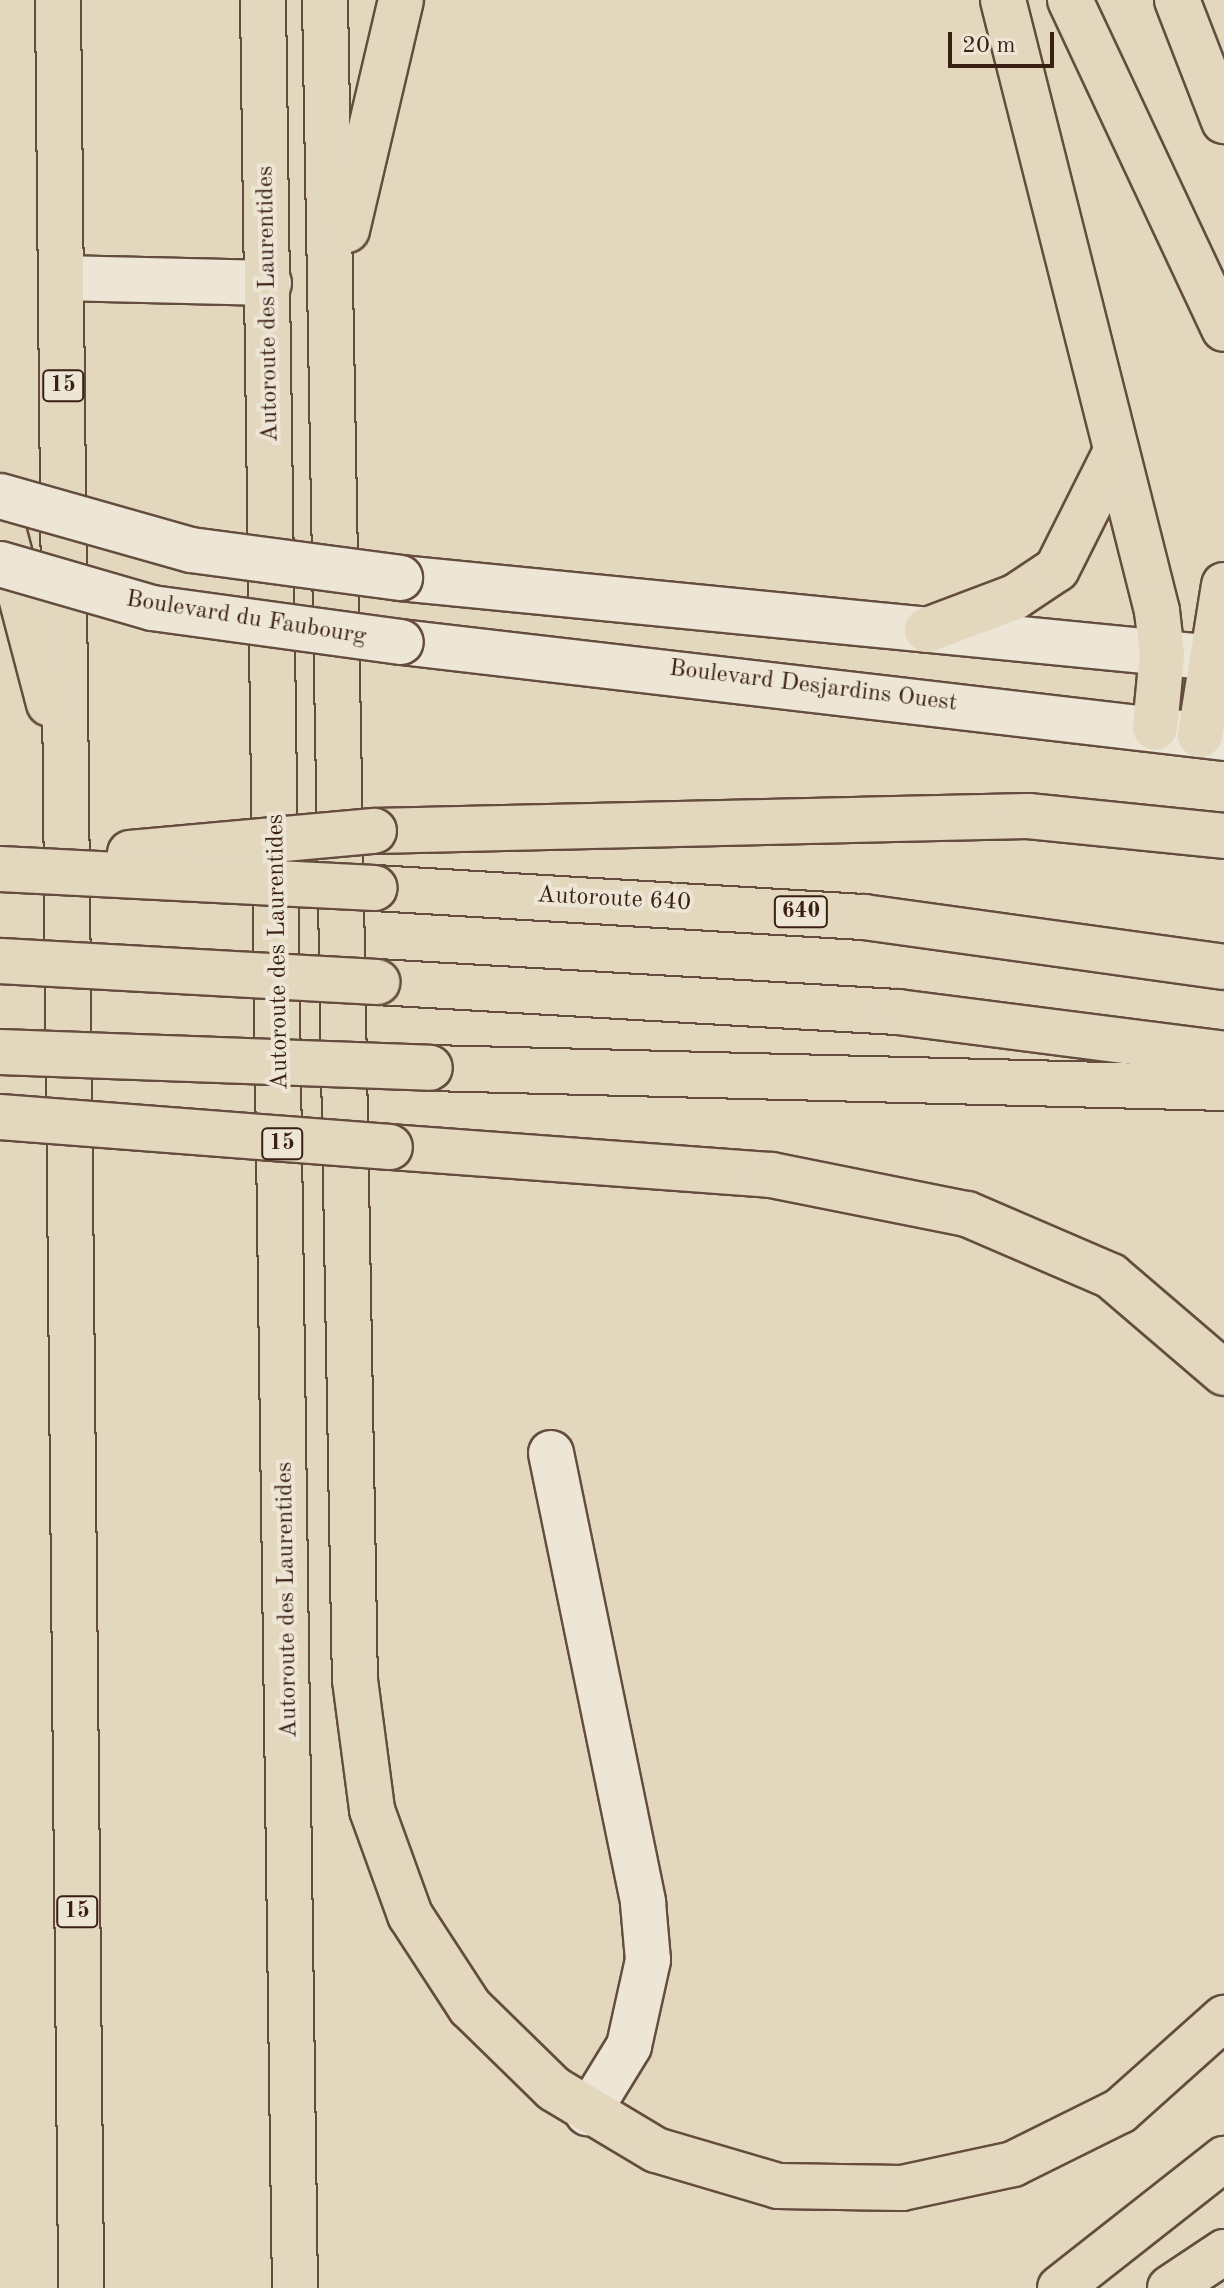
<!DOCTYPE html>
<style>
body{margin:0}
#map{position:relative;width:1224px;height:2288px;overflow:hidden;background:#e3d7be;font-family:"Old Standard TT",serif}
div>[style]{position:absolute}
.roads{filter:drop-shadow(2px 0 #644d3e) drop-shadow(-2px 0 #644d3e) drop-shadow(0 2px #644d3e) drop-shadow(0 -2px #644d3e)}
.minor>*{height:44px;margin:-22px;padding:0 22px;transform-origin:22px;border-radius:22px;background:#ede5d5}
.highway>*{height:44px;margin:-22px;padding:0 22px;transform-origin:22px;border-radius:22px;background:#e3d7be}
.bridges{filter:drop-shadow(2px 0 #644d3e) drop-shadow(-2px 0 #644d3e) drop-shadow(0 2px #644d3e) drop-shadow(0 -2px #644d3e)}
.minor-bridge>*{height:44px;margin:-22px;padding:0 22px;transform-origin:22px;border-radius:22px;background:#ede5d5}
.highway-bridge>*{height:44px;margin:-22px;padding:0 22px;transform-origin:22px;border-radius:22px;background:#e3d7be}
span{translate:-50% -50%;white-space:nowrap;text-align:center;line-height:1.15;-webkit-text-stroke:8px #ede5d5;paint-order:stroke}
.shield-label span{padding:2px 6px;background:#ede5d5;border:2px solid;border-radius:6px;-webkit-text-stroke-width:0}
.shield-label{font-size:22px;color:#3a1f13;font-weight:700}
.street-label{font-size:24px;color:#3a1f13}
.scale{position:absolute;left:948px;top:32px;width:106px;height:36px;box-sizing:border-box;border:4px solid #3a1f13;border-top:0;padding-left:10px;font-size:24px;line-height:28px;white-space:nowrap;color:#3a1f13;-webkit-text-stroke:6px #ede5d5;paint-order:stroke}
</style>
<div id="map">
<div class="roads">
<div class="minor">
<i style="left:62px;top:278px;width:207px;rotate:1.4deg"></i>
<i style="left:400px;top:578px;width:828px;rotate:5.61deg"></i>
<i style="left:401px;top:642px;width:829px;rotate:6.65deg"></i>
<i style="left:551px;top:1453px;width:459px;rotate:78.4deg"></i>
<i style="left:643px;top:1903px;width:57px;rotate:85deg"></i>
<i style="left:648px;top:1960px;width:88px;rotate:102.5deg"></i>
<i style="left:629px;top:2046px;width:79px;rotate:121.5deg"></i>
</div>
<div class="highway">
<i style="left:58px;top:0;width:2288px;rotate:89.42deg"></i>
<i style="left:263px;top:0;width:2288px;rotate:89.2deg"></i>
<i style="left:325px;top:0;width:1680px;rotate:88.98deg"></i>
<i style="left:355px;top:1680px;width:131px;rotate:82.5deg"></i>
<i style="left:372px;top:1810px;width:112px;rotate:70.1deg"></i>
<i style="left:410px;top:1915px;width:110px;rotate:56.9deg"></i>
<i style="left:470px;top:2007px;width:117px;rotate:44.3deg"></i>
<i style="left:554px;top:2089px;width:119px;rotate:30.9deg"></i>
<i style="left:656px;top:2150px;width:127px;rotate:16.4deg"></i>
<i style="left:778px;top:2186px;width:124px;rotate:0.9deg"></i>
<i style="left:902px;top:2188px;width:114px;rotate:-12.2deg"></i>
<i style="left:1013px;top:2164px;width:119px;rotate:-26.4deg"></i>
<i style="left:1120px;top:2111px;width:140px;rotate:-41.8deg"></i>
<i style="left:1003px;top:0;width:630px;rotate:75.85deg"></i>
<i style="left:1157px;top:611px;width:43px;rotate:83.4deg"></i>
<i style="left:1162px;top:654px;width:74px;rotate:95.4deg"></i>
<i style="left:1070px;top:0;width:363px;rotate:64.9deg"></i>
<i style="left:1177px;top:0;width:130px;rotate:68.8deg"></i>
<i style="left:347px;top:230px;width:236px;rotate:-76.8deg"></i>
<i style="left:0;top:517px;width:193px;rotate:75.3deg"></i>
<i style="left:927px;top:630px;width:94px;rotate:-20.6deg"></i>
<i style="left:1015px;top:597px;width:50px;rotate:-33.7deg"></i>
<i style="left:1057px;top:569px;width:132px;rotate:-63.4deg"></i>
<i style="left:1200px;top:735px;width:152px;rotate:-80.9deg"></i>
<i style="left:374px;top:831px;width:654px;rotate:-1.31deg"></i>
<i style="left:1028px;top:816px;width:197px;rotate:5.8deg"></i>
<i style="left:375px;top:888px;width:490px;rotate:3.4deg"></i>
<i style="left:864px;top:917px;width:363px;rotate:7.9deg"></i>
<i style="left:377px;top:982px;width:522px;rotate:3.3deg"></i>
<i style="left:898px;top:1012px;width:329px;rotate:7.3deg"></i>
<i style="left:430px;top:1068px;width:794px;rotate:1.44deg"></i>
<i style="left:390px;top:1147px;width:382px;rotate:4.2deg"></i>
<i style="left:771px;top:1175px;width:200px;rotate:11.3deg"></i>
<i style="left:967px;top:1214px;width:157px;rotate:23.3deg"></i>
<i style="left:1111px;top:1276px;width:149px;rotate:40.6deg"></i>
<i style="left:1060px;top:2288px;width:209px;rotate:-38.2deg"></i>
<i style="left:1170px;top:2288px;width:65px;rotate:-33.7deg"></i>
</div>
</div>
<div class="bridges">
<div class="minor-bridge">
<i style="left:0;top:496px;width:198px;rotate:15.8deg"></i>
<i style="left:191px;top:550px;width:211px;rotate:7.6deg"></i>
<i style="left:0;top:564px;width:158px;rotate:16.1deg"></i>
<i style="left:152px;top:608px;width:251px;rotate:7.8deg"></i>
</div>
<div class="highway-bridge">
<i style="left:130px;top:853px;width:245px;rotate:-5.2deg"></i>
<i style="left:0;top:869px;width:375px;rotate:2.9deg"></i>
<i style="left:0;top:961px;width:378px;rotate:3.2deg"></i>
<i style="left:0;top:1052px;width:430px;rotate:2.1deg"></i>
<i style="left:0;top:1117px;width:391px;rotate:4.4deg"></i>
</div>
</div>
<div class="shield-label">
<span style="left:63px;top:386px">15</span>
<span style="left:801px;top:912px">640</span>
<span style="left:282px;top:1144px">15</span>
<span style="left:77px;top:1912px">15</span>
</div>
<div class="street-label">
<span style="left:269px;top:304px;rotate:-91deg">Autoroute des Laurentides</span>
<span style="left:246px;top:619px;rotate:9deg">Boulevard du Faubourg</span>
<span style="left:813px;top:687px;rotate:7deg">Boulevard Desjardins Ouest</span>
<span style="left:614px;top:900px;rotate:3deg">Autoroute 640</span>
<span style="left:279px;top:952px;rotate:-91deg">Autoroute des Laurentides</span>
<span style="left:288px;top:1600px;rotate:-91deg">Autoroute des Laurentides</span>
</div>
<div class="scale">20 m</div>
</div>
